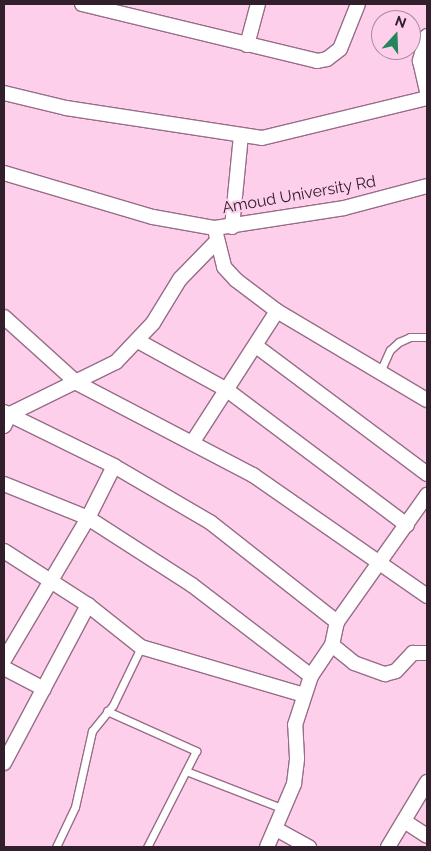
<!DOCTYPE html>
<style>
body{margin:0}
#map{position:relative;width:431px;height:851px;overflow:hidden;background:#fecfeb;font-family:Raleway,sans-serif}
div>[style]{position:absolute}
.roads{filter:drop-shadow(1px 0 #976d87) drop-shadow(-1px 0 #976d87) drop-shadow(0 1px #976d87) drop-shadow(0 -1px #976d87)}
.lane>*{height:7px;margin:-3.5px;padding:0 3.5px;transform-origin:3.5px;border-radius:3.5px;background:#fff}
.street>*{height:14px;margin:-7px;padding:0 7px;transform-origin:7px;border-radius:7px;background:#fff}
span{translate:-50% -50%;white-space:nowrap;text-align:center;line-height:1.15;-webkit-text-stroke:4px #fecfeb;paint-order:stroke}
.street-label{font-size:16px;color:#31202b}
.frame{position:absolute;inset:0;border:5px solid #31202b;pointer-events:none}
.north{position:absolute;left:371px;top:10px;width:50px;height:50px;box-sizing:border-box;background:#fecfeb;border:1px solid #ac899e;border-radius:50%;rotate:20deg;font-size:14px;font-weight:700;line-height:20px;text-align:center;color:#31202b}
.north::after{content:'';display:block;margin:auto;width:18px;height:22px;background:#25865e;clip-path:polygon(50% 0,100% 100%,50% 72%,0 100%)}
</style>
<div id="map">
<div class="roads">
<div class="lane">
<i style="left:380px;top:372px;width:24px;rotate:-66deg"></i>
<i style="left:390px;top:350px;width:12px;rotate:-42deg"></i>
<i style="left:399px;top:342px;width:12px;rotate:-24deg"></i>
<i style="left:410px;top:337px;width:17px"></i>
<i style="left:107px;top:711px;width:98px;rotate:24.2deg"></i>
<i style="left:196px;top:751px;width:108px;rotate:117deg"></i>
<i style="left:186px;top:771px;width:105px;rotate:21.2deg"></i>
<i style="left:56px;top:847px;width:44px;rotate:-64.6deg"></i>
<i style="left:75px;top:807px;width:78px;rotate:-77.4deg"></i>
<i style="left:92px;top:731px;width:33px;rotate:-51deg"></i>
<i style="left:113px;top:705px;width:64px;rotate:-64.2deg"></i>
</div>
<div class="street">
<i style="left:82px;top:4px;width:242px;rotate:13.6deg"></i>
<i style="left:317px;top:61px;width:10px;rotate:-11deg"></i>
<i style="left:327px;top:59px;width:16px;rotate:-38deg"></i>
<i style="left:340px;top:49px;width:48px;rotate:-68.2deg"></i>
<i style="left:427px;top:36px;width:26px;rotate:106deg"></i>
<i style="left:420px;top:61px;width:32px;rotate:77deg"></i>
<i style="left:247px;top:45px;width:42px;rotate:-75deg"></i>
<i style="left:4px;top:93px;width:64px;rotate:13.6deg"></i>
<i style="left:66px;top:108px;width:198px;rotate:8.7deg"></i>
<i style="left:262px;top:138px;width:170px;rotate:-13.6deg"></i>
<i style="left:4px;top:173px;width:155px;rotate:16.5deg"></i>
<i style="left:153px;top:217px;width:63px;rotate:10.1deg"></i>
<i style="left:215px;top:228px;width:131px;rotate:-8.8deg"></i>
<i style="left:344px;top:208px;width:86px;rotate:-14.8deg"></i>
<i style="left:232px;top:227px;width:91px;rotate:-84.4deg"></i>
<i style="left:216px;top:234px;width:34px;rotate:76deg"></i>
<i style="left:224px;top:267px;width:18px;rotate:47deg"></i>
<i style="left:236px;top:280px;width:51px;rotate:37.1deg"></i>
<i style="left:277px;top:311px;width:174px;rotate:30.7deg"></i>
<i style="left:4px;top:317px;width:98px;rotate:42.1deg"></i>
<i style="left:77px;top:383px;width:199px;rotate:27.6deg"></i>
<i style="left:253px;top:475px;width:212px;rotate:34.8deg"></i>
<i style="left:138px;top:341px;width:102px;rotate:28.8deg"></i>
<i style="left:227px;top:390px;width:225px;rotate:36.9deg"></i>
<i style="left:256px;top:346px;width:214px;rotate:36.8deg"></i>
<i style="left:4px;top:412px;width:123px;rotate:26.1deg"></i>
<i style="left:114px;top:466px;width:111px;rotate:30.3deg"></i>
<i style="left:210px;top:522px;width:162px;rotate:38.2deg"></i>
<i style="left:4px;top:426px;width:13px;rotate:-63deg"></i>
<i style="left:10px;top:414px;width:118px;rotate:-26.1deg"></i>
<i style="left:116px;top:362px;width:54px;rotate:-46.5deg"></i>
<i style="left:153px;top:323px;width:52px;rotate:-58.5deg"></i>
<i style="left:180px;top:279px;width:53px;rotate:-45.8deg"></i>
<i style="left:192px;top:443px;width:157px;rotate:-57.2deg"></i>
<i style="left:4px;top:484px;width:91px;rotate:22deg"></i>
<i style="left:88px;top:518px;width:124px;rotate:32.8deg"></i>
<i style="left:192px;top:585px;width:150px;rotate:37.4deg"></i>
<i style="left:4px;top:551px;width:100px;rotate:32.7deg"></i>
<i style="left:88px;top:605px;width:68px;rotate:38.4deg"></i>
<i style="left:141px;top:647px;width:170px;rotate:16.4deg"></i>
<i style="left:332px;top:645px;width:28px;rotate:39deg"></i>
<i style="left:354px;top:663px;width:33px;rotate:20deg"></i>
<i style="left:385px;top:674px;width:11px;rotate:-15deg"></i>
<i style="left:396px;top:671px;width:25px;rotate:-47deg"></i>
<i style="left:413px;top:653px;width:14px"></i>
<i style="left:4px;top:660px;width:165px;rotate:-59.4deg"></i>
<i style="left:88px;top:518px;width:58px;rotate:-63.4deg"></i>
<i style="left:4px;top:668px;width:45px;rotate:27.7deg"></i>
<i style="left:4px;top:763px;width:179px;rotate:-62deg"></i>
<i style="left:404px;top:821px;width:27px;rotate:33deg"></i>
<i style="left:276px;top:829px;width:38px;rotate:29deg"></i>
<i style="left:267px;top:847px;width:69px;rotate:-66.8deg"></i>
<i style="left:294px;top:784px;width:26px;rotate:-83deg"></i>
<i style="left:297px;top:758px;width:33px;rotate:-93deg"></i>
<i style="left:295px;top:725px;width:52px;rotate:-71.9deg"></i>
<i style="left:311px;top:676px;width:37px;rotate:-56deg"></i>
<i style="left:332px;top:645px;width:24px;rotate:-78deg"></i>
<i style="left:337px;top:622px;width:156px;rotate:-54.7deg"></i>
<i style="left:388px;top:847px;width:76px;rotate:-59deg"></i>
</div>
</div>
<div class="street-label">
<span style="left:299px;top:195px;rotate:-10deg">Amoud University Rd</span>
</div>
<div class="frame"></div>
<div class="north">N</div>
</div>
